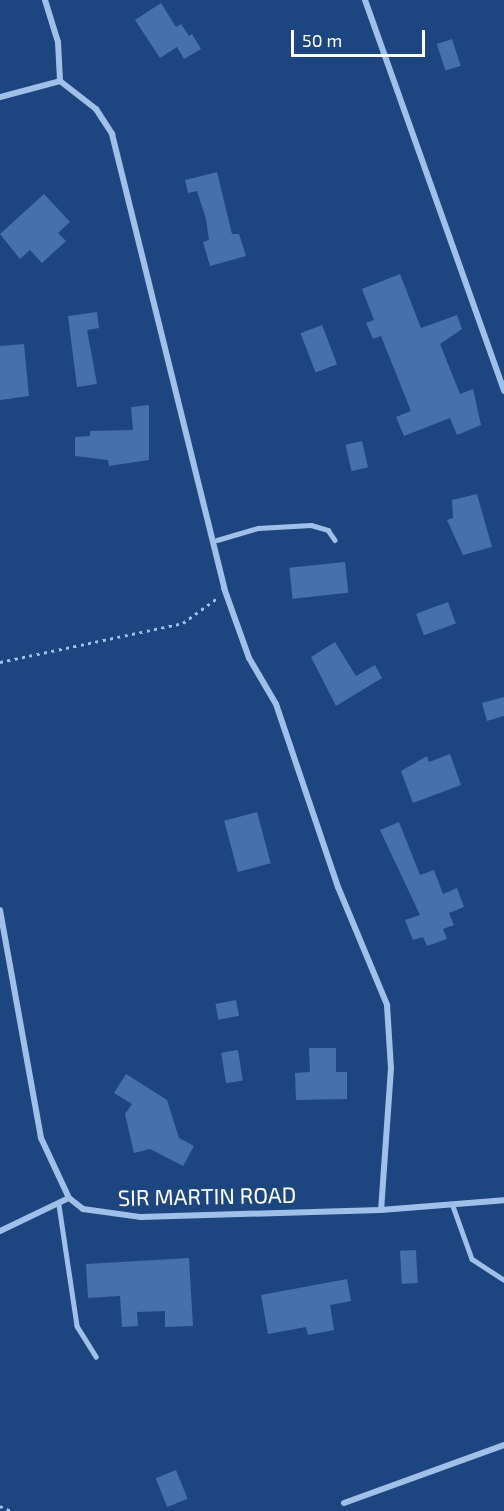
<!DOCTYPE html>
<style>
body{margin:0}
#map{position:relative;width:504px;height:1511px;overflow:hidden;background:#1d4680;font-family:"Exo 2",sans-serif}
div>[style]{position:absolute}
.building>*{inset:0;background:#4570aa;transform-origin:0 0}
.path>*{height:3px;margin-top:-1.5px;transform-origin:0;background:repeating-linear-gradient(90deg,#a1c0e9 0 3px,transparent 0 7.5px)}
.lane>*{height:4.5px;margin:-2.25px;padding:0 2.25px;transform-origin:2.25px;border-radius:2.25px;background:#a1c0e9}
.street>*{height:6px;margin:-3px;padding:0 3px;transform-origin:3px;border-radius:3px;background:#a1c0e9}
span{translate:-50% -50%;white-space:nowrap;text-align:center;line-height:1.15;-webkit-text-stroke:6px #1d4680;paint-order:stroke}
.street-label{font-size:22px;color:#fff}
.scale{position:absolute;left:291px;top:30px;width:134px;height:27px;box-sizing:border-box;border:3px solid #fff;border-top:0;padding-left:8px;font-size:18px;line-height:21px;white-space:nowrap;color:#fff;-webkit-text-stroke:4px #1d4680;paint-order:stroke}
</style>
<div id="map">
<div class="building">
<i style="clip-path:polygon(161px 3px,176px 27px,181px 24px,189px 36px,192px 34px,201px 49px,184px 59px,177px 47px,160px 58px,135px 20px)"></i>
<i style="left:452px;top:39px;width:28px;height:16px;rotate:72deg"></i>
<i style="clip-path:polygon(217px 172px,232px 234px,239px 234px,246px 256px,210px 266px,203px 242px,209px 240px,206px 219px,197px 191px,188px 193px,185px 180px)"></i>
<i style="clip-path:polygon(44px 194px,70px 222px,58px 233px,66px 241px,42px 263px,30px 250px,20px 259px,0 234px)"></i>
<i style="clip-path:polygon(400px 274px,421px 328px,457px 315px,462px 329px,440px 344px,460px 394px,473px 389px,481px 425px,457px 435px,450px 418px,404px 436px,396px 417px,411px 411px,381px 336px,373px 339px,366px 323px,374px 320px,362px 289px)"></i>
<i style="clip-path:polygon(97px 312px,99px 328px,87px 330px,97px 384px,77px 387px,68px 316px)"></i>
<i style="left:322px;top:325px;width:42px;height:23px;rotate:69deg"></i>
<i style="clip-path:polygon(24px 344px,29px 396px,0 400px,0 346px)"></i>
<i style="clip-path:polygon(149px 405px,149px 460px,109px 466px,108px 460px,75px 456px,75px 437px,90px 436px,90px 431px,133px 430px,131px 407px)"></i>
<i style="left:362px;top:441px;width:27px;height:17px;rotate:77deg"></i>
<i style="clip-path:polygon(477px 494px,492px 547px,463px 555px,447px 520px,453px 518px,452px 500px)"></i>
<i style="left:345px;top:562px;width:31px;height:56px;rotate:84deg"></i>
<i style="left:448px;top:602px;width:23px;height:34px;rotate:70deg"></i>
<i style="clip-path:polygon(335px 642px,356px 676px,375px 665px,382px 678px,336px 706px,311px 657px)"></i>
<i style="clip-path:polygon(504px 697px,504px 716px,487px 721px,482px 703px)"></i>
<i style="clip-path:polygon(450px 754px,461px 785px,413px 803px,401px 771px,427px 756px,429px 762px)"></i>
<i style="left:257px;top:812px;width:53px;height:34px;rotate:75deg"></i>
<i style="clip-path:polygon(399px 822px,420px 875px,434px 870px,443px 894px,457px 888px,464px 907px,449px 913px,454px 925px,443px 929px,447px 939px,427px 946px,423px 937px,413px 940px,405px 920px,420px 915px,380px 830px)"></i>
<i style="left:236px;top:1000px;width:16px;height:21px;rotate:79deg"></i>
<i style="clip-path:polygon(309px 1048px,336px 1048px,336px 1072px,347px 1072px,347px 1099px,296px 1100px,295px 1073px,310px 1072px)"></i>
<i style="left:238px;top:1050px;width:31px;height:17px;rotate:81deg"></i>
<i style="clip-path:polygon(126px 1074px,167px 1100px,179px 1138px,194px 1146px,183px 1166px,150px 1149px,134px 1153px,125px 1114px,132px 1104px,114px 1093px)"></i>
<i style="left:416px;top:1250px;width:33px;height:16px;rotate:87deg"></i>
<i style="clip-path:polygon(189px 1258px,193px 1326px,165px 1327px,165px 1311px,137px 1312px,138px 1326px,122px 1327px,120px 1296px,88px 1298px,86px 1264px)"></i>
<i style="clip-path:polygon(347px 1279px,351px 1301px,330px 1305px,334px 1330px,308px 1335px,306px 1327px,268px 1334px,261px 1295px)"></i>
<i style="left:176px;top:1470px;width:31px;height:22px;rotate:68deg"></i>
</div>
<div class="path">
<i style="left:0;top:662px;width:187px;rotate:-12deg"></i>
<i style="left:183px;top:623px;width:41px;rotate:-36deg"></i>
<i style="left:0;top:1506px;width:12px;rotate:24deg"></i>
</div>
<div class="lane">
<i style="left:217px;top:540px;width:43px;rotate:-16.3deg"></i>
<i style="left:258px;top:528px;width:53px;rotate:-3.2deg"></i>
<i style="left:311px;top:525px;width:18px;rotate:16deg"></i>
<i style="left:328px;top:530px;width:12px;rotate:55deg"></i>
<i style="left:59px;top:1205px;width:122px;rotate:81.5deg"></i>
<i style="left:77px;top:1326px;width:36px;rotate:58deg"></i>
<i style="left:453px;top:1206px;width:56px;rotate:70.3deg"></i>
<i style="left:472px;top:1259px;width:38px;rotate:33deg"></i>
</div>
<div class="street">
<i style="left:45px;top:0;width:44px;rotate:72.8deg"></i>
<i style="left:58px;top:42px;width:39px;rotate:87deg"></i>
<i style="left:365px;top:0;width:415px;rotate:70.4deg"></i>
<i style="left:0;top:97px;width:62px;rotate:-14.9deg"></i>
<i style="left:60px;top:81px;width:46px;rotate:37.9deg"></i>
<i style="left:96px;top:109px;width:30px;rotate:57deg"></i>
<i style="left:112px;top:134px;width:468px;rotate:76.1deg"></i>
<i style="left:224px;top:588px;width:74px;rotate:70.3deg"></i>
<i style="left:249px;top:658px;width:53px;rotate:59.6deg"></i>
<i style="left:276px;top:704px;width:193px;rotate:71.3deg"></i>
<i style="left:338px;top:887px;width:128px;rotate:67.4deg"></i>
<i style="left:387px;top:1005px;width:63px;rotate:86.4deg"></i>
<i style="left:391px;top:1068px;width:142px;rotate:94deg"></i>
<i style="left:0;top:910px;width:232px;rotate:79.8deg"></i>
<i style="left:41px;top:1138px;width:66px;rotate:65deg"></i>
<i style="left:69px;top:1198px;width:18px;rotate:38deg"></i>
<i style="left:83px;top:1209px;width:59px;rotate:7.9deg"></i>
<i style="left:141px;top:1217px;width:240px;rotate:-1.7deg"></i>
<i style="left:381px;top:1210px;width:123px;rotate:-4.6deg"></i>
<i style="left:0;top:1231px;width:76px;rotate:-25.6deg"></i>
<i style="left:344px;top:1503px;width:170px;rotate:-19.9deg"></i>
</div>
<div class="street-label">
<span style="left:207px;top:1196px;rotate:-1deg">SIR MARTIN ROAD</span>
</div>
<div class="scale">50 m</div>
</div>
